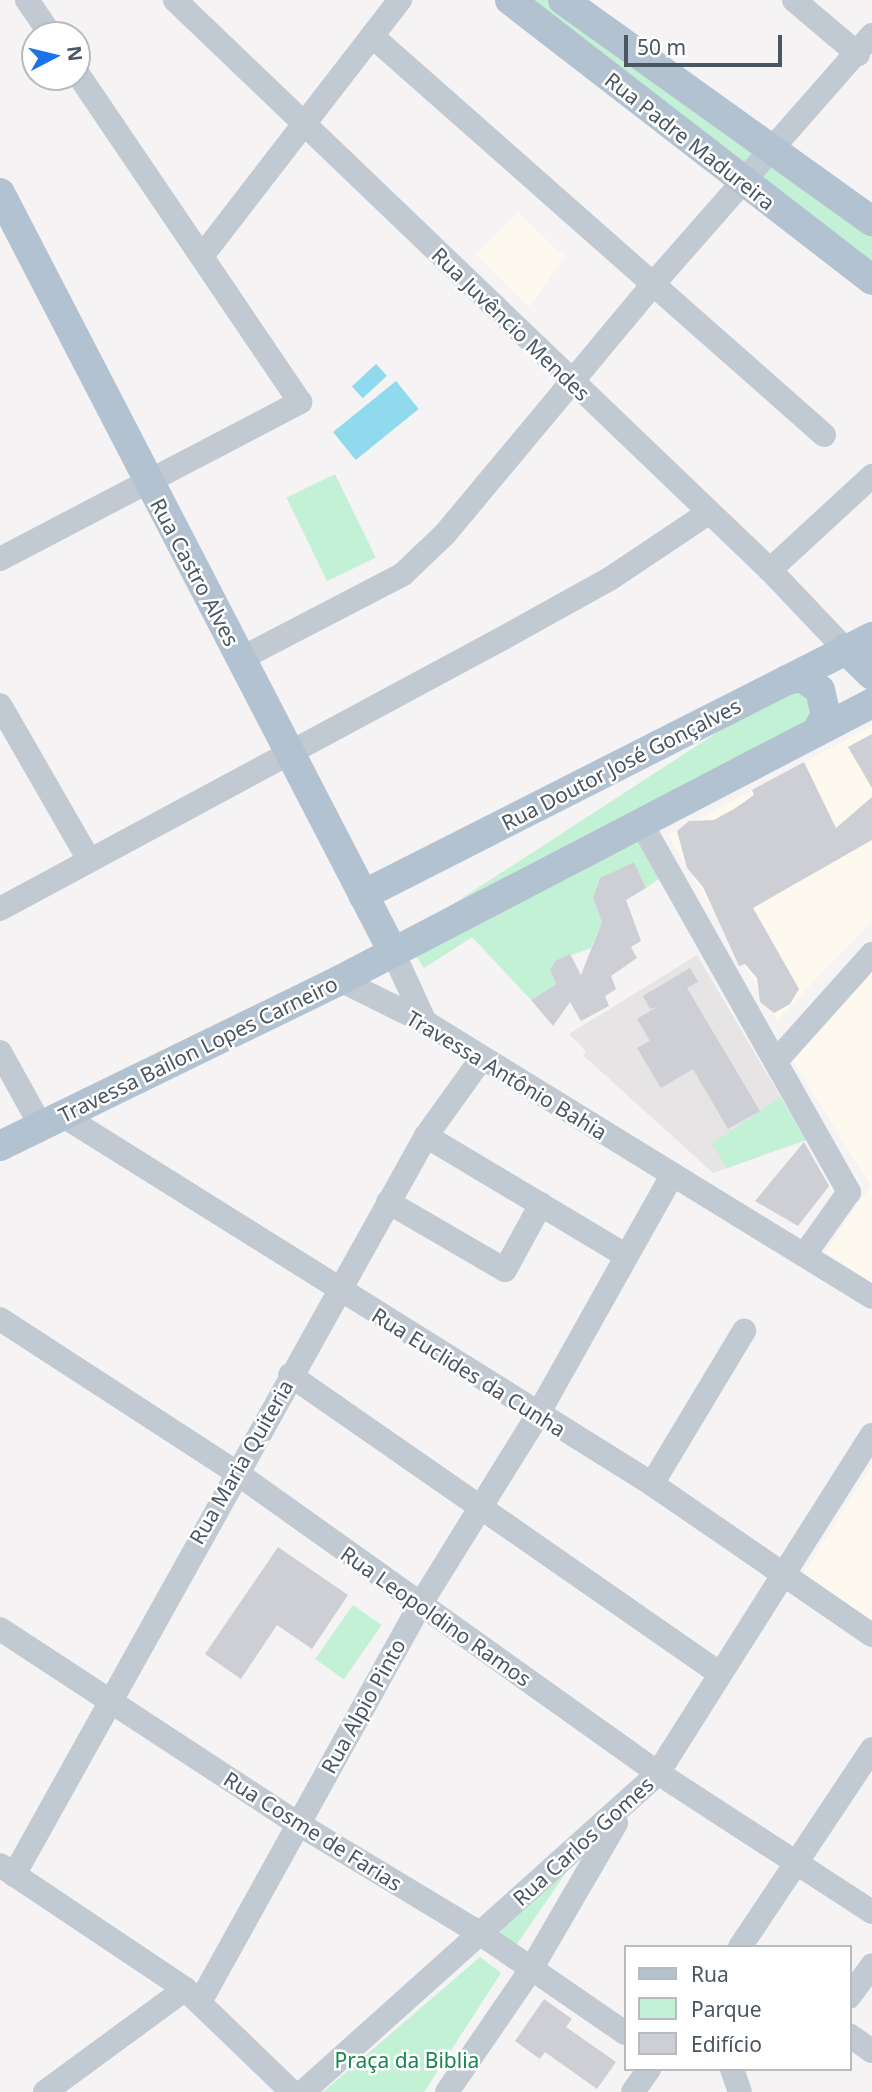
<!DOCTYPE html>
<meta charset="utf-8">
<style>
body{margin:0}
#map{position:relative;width:872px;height:2092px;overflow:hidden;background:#f5f3f3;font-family:"Noto Sans",sans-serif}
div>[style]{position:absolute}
.commercial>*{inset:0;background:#fdf9ef}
.education>*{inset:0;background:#e6e4e5}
.green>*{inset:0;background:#c3f1d5;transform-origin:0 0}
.water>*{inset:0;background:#90daee;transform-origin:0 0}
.building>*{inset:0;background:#cdcfd5}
.minor>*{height:24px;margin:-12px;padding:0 12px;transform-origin:12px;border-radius:12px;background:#c1cad2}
.major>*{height:30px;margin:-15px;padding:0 15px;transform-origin:15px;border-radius:15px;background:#b3c2d1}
span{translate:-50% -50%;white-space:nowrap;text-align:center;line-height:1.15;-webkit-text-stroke:5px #fff;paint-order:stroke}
.street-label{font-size:21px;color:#4a5661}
.park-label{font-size:21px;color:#17864f}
.legend{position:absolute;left:624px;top:1945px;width:228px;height:126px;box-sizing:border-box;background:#fff;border:2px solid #b7bbc0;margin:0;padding:9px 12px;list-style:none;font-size:21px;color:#4a5661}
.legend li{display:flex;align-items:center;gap:14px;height:35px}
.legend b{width:35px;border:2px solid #b7bbc0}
.north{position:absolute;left:21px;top:21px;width:70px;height:70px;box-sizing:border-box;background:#fff;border:2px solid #b7bbc0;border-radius:50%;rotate:83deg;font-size:19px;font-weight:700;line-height:28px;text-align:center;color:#4a5661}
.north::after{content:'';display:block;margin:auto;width:24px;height:32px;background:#1a73e8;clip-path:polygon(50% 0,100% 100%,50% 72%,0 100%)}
.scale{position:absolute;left:624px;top:35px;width:158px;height:32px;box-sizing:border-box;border:4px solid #4a5661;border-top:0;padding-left:9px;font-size:21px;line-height:24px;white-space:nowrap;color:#4a5661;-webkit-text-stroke:5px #fff;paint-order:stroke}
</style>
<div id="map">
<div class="commercial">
<i style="clip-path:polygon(518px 213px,565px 257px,529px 307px,475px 254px)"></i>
<i style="clip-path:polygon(872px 726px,872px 921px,777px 1020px,668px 835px)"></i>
<i style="clip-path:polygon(872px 968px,872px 1284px,825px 1252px,871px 1186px,790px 1056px)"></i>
<i style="clip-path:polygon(872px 1465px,872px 1620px,802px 1576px)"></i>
</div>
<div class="education">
<i style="clip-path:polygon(697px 955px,806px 1140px,713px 1173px,583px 1055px,586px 1051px,569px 1034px)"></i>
</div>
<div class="green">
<i style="clip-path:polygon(527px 0,550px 0,761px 148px,742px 172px)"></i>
<i style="clip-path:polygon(776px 156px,872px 228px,872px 269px,754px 181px)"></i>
<i style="left:335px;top:474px;width:93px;height:54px;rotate:64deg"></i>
<i style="left:795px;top:682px;width:38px;height:467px;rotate:57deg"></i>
<i style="clip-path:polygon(637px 828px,660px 878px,646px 888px,634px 862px,600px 878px,593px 898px,602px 922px,591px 948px,555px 961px,550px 970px,556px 984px,531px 1000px,457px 921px)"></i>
<i style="clip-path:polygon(780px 1097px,806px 1140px,727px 1168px,712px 1144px)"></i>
<i style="left:353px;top:1605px;width:35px;height:66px;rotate:35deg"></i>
<i style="clip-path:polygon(574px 1861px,515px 1947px,500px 1935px,502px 1928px)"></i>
<i style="clip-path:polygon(480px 1957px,501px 1973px,424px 2092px,323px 2092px)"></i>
</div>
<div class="water">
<i style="left:376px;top:364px;width:16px;height:33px;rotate:47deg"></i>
<i style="left:396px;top:381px;width:36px;height:81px;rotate:51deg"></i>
</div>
<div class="building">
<i style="clip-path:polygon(872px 734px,872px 788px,848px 747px)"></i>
<i style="clip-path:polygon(804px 762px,836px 828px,872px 797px,872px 840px,753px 908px,799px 989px,790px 1004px,774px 1013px,760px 1002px,757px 978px,745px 964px,739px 966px,703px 887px,687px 868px,677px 831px,689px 821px,714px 820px,734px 809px,754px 795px,752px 790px)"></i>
<i style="clip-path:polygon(634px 862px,646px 888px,626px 900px,641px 941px,631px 947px,637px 958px,611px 976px,616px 989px,605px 996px,609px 1006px,581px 1021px,570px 1002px,553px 1026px,531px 1000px,556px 984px,550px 970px,555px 961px,570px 954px,581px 975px,602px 922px,593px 898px,600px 878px)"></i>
<i style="clip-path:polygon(690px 968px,698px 982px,687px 988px,760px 1111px,728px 1129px,693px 1069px,661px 1088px,637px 1048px,650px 1041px,637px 1019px,657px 1007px,650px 1009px,643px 996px)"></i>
<i style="clip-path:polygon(804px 1142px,829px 1186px,798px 1226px,755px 1201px)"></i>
<i style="clip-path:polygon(278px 1547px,348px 1595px,312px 1649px,277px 1625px,241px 1679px,205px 1654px)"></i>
<i style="clip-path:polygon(544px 1999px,572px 2019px,566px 2027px,616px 2062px,597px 2089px,545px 2052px,540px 2059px,515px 2041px)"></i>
</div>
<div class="minor">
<i style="left:27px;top:0;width:42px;rotate:55.6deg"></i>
<i style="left:175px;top:0;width:824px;rotate:43.77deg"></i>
<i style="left:770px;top:570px;width:109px;rotate:46.5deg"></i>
<i style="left:794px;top:0;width:84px;rotate:40.2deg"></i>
<i style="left:372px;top:36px;width:603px;rotate:41.44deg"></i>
<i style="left:202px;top:256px;width:324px;rotate:-52.3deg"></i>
<i style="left:0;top:559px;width:339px;rotate:-27.6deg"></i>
<i style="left:300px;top:402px;width:397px;rotate:-124.1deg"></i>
<i style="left:770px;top:570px;width:139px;rotate:-42.7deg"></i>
<i style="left:240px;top:659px;width:184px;rotate:-27.5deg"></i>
<i style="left:403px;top:574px;width:58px;rotate:-43.6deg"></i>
<i style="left:445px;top:534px;width:327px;rotate:-50.2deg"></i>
<i style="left:654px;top:283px;width:330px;rotate:-48.7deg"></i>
<i style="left:0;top:705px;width:179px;rotate:60.1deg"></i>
<i style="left:641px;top:823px;width:424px;rotate:60.6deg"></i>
<i style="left:849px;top:1192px;width:76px;rotate:125.4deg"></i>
<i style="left:0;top:909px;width:574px;rotate:-28.31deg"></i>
<i style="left:505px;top:637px;width:121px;rotate:-29.1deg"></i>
<i style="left:611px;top:578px;width:117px;rotate:-33.8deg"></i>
<i style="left:392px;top:950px;width:79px;rotate:65.4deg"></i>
<i style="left:340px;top:980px;width:95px;rotate:26.3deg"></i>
<i style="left:425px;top:1022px;width:525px;rotate:31.6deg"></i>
<i style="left:0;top:1052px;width:85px;rotate:61deg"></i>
<i style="left:776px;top:1061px;width:144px;rotate:-48.1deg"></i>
<i style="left:62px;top:1115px;width:696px;rotate:32.02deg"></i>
<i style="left:652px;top:1484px;width:267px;rotate:34.5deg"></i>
<i style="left:426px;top:1136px;width:232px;rotate:30.9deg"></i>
<i style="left:388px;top:1202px;width:135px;rotate:30.2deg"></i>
<i style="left:505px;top:1270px;width:75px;rotate:-61.4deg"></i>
<i style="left:0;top:1319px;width:279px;rotate:33deg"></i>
<i style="left:234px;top:1471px;width:521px;rotate:35.46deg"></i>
<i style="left:658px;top:1773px;width:255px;rotate:33deg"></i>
<i style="left:290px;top:1375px;width:522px;rotate:34.79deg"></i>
<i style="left:652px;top:1484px;width:179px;rotate:-59deg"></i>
<i style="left:0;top:1629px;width:355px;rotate:33.2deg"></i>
<i style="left:297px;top:1823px;width:215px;rotate:31.1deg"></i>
<i style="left:481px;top:1934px;width:175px;rotate:34.5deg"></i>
<i style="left:0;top:1865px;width:223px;rotate:33.8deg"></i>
<i style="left:185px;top:1989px;width:149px;rotate:43.9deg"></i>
<i style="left:14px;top:1875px;width:846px;rotate:-60.86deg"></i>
<i style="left:426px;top:1136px;width:96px;rotate:-54.3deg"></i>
<i style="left:740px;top:1947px;width:238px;rotate:-56.3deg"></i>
<i style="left:849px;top:1997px;width:39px;rotate:-54deg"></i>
<i style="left:200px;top:2002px;width:454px;rotate:-61deg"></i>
<i style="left:420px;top:1605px;width:222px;rotate:-58.2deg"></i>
<i style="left:537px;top:1416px;width:274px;rotate:-60.7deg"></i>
<i style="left:849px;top:2035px;width:28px;rotate:35deg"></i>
<i style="left:732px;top:2069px;width:24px;rotate:71deg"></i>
<i style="left:45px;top:2092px;width:174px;rotate:-36.3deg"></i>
<i style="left:303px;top:2092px;width:477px;rotate:-41.9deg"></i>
<i style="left:658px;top:1773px;width:400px;rotate:-57.7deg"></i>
<i style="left:447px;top:2092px;width:147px;rotate:-55.6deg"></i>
<i style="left:530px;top:1971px;width:171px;rotate:-59.8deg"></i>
<i style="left:633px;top:2092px;width:28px;rotate:-55deg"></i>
</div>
<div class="major">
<i style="left:510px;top:0;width:458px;rotate:37.7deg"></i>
<i style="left:563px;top:0;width:380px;rotate:35.6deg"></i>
<i style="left:0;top:193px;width:852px;rotate:62.62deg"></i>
<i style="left:845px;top:649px;width:37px;rotate:44deg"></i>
<i style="left:787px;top:680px;width:15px;rotate:-11deg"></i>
<i style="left:802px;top:677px;width:22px;rotate:36deg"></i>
<i style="left:820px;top:690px;width:26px;rotate:77deg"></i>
<i style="left:826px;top:715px;width:20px;rotate:120deg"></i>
<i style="left:363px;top:895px;width:571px;rotate:-26.88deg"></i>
<i style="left:0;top:1146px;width:378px;rotate:-26deg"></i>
<i style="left:340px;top:980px;width:600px;rotate:-27.5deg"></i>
</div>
<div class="street-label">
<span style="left:690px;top:141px;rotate:38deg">Rua Padre Madureira</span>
<span style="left:511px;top:324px;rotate:44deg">Rua Juvêncio Mendes</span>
<span style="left:195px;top:572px;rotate:62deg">Rua Castro Alves</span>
<span style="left:621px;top:764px;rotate:-27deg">Rua Doutor José Gonçalves</span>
<span style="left:198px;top:1049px;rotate:-26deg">Travessa Bailon Lopes Carneiro</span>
<span style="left:507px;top:1075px;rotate:31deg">Travessa Antônio Bahia</span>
<span style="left:469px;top:1372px;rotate:32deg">Rua Euclides da Cunha</span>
<span style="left:241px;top:1462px;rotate:-60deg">Rua Maria Quiteria</span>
<span style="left:436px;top:1616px;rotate:35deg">Rua Leopoldino Ramos</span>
<span style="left:363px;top:1706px;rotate:-61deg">Rua Alpio Pinto</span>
<span style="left:313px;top:1831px;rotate:32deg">Rua Cosme de Farias</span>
<span style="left:583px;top:1841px;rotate:-42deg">Rua Carlos Gomes</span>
</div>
<div class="park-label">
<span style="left:407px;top:2060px">Praça da Biblia</span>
</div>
<ul class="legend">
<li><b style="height:9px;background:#b3c2d1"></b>Rua</li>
<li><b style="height:19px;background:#c3f1d5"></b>Parque</li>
<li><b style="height:19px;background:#cdcfd5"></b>Edifício</li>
</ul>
<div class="north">N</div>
<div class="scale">50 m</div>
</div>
